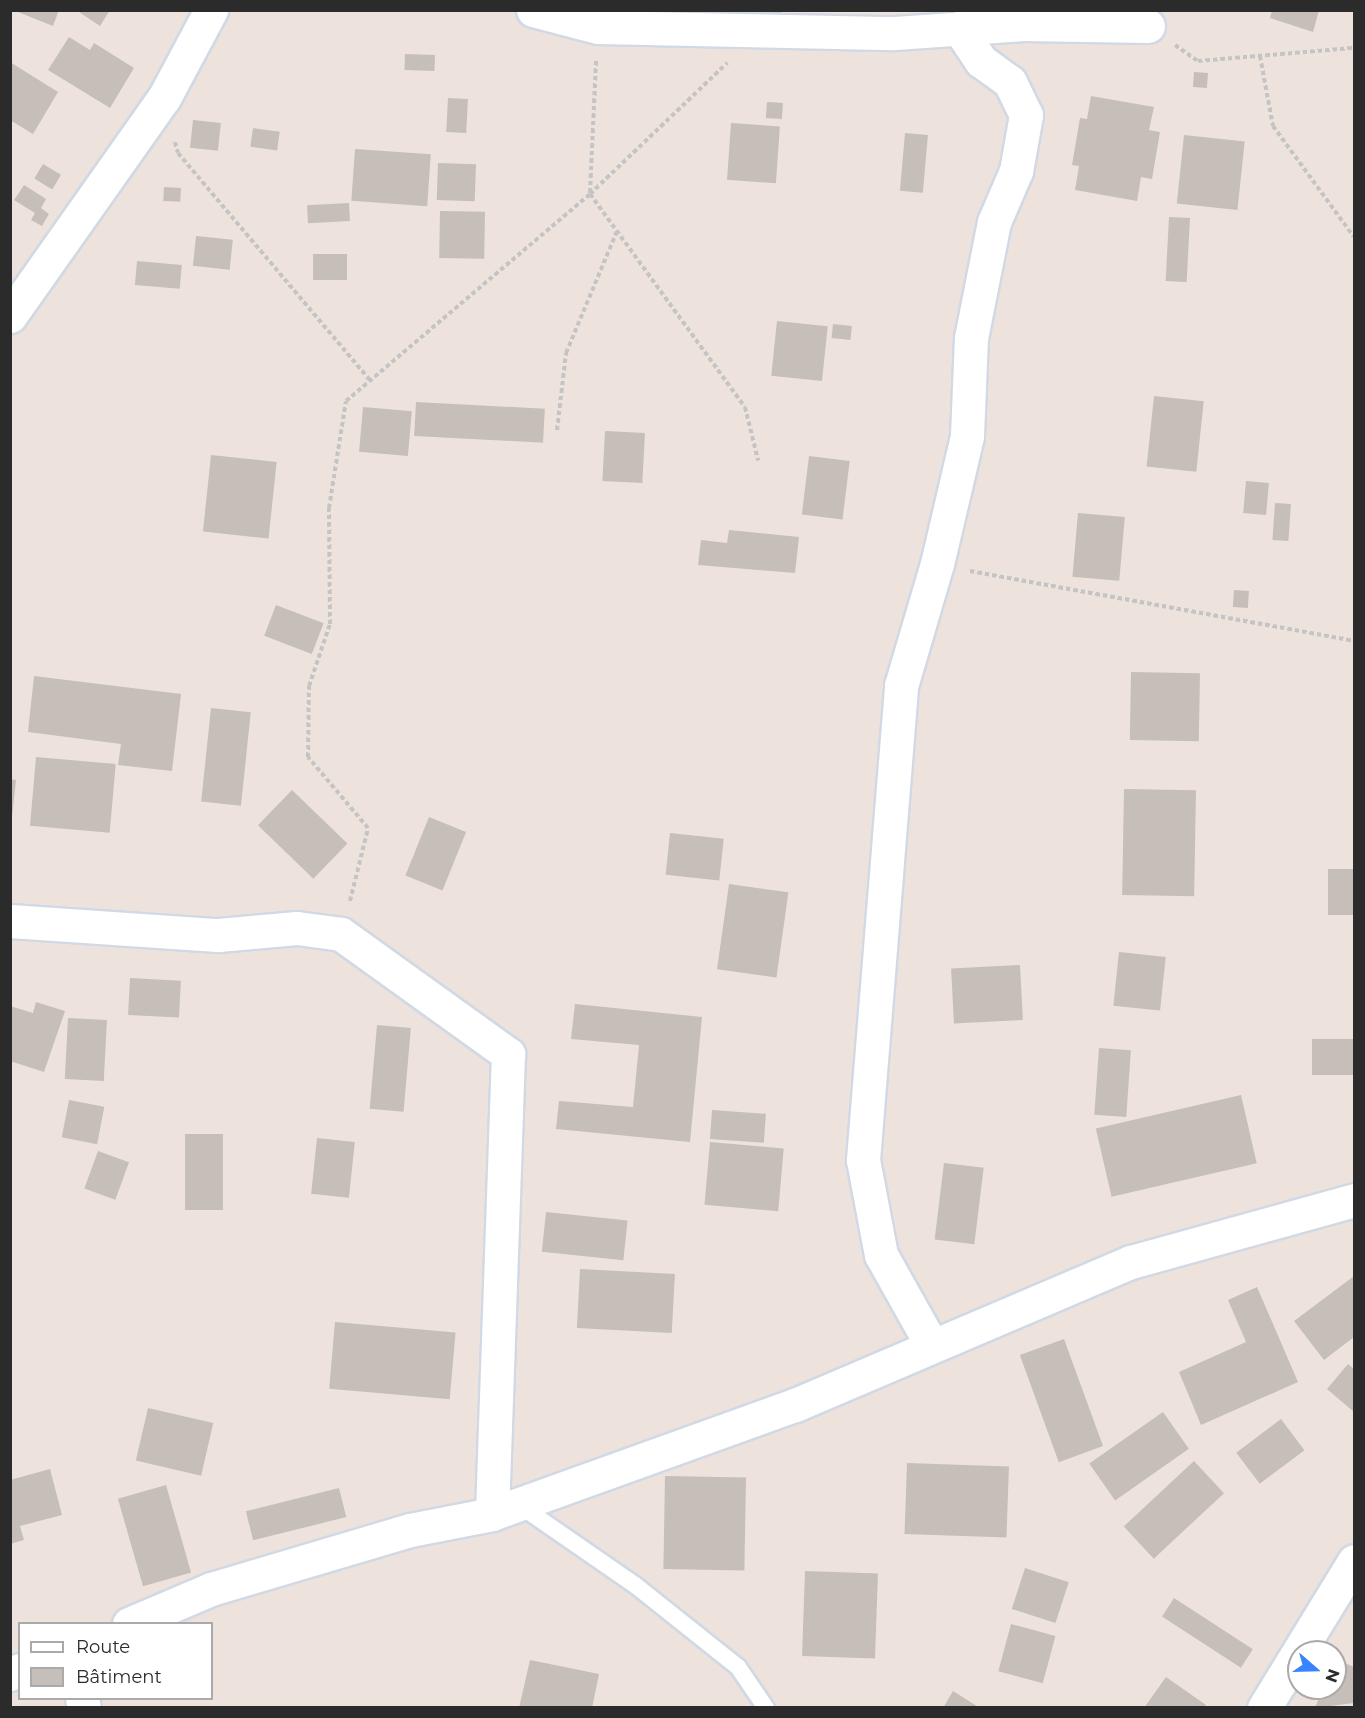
<!DOCTYPE html>
<meta charset="utf-8">
<style>
body{margin:0}
#map{position:relative;width:1365px;height:1718px;overflow:hidden;background:#ede3dc;font-family:Montserrat,sans-serif}
div>[style]{position:absolute}
.building>*{inset:0;background:#c6beb8;transform-origin:0 0}
.path>*{height:4px;margin-top:-2px;transform-origin:0;background:repeating-linear-gradient(90deg,#c4c4c4 0 4.5px,transparent 0 7.5px)}
.roads{filter:drop-shadow(2px 0 #d1d9e4) drop-shadow(-2px 0 #d1d9e4) drop-shadow(0 2px #d1d9e4) drop-shadow(0 -2px #d1d9e4)}
.service>*{height:16px;margin:-8px;padding:0 8px;transform-origin:8px;border-radius:8px;background:#fff}
.minor>*{height:33px;margin:-16.5px;padding:0 16.5px;transform-origin:16.5px;border-radius:16.5px;background:#fff}
span{translate:-50% -50%;white-space:nowrap;text-align:center;line-height:1.15;-webkit-text-stroke:4.5px #fff;paint-order:stroke}
.frame{position:absolute;inset:0;border:12px solid #2b2b2b;pointer-events:none}
.legend{position:absolute;left:18px;top:1622px;width:195px;height:78px;box-sizing:border-box;background:#fff;border:2px solid #aaa;margin:0;padding:8px 10px;list-style:none;font-size:18px;color:#2b2b2b}
.legend li{display:flex;align-items:center;gap:12px;height:30px}
.legend b{width:30px;border:2px solid #aaa}
.north{position:absolute;left:1287px;top:1640px;width:60px;height:60px;box-sizing:border-box;background:#fff;border:2px solid #aaa;border-radius:50%;rotate:110deg;font-size:16px;font-weight:700;line-height:24px;text-align:center;color:#2b2b2b}
.north::after{content:'';display:block;margin:auto;width:21px;height:27px;background:#3883ff;clip-path:polygon(50% 0,100% 100%,50% 72%,0 100%)}
</style>
<div id="map">
<div class="building">
<i style="clip-path:polygon(13px 10px,59px 10px,53px 26px)"></i>
<i style="clip-path:polygon(76px 10px,110px 10px,100px 26px)"></i>
<i style="left:745px;top:10px;width:36px;height:9px"></i>
<i style="clip-path:polygon(1272px 10px,1319px 10px,1313px 32px,1270px 18px)"></i>
<i style="clip-path:polygon(69px 37px,90px 50px,94px 43px,134px 68px,110px 108px,48px 70px)"></i>
<i style="left:405px;top:54px;width:30px;height:16px;rotate:2deg"></i>
<i style="clip-path:polygon(10px 62px,58px 92px,33px 134px,10px 120px)"></i>
<i style="left:1194px;top:72px;width:14px;height:15px;rotate:4deg"></i>
<i style="clip-path:polygon(1091px 96px,1154px 107px,1149px 130px,1160px 132px,1152px 179px,1141px 177px,1137px 201px,1075px 190px,1079px 166px,1072px 165px,1080px 118px,1087px 119px)"></i>
<i style="left:448px;top:98px;width:20px;height:34px;rotate:3deg"></i>
<i style="left:767px;top:102px;width:16px;height:16px;rotate:4deg"></i>
<i style="left:193px;top:120px;width:28px;height:28px;rotate:6deg"></i>
<i style="left:731px;top:123px;width:49px;height:57px;rotate:4deg"></i>
<i style="left:253px;top:128px;width:27px;height:19px;rotate:8deg"></i>
<i style="left:905px;top:133px;width:23px;height:58px;rotate:5deg"></i>
<i style="left:1184px;top:135px;width:61px;height:69px;rotate:6deg"></i>
<i style="left:355px;top:149px;width:76px;height:52px;rotate:4deg"></i>
<i style="left:438px;top:163px;width:38px;height:37px;rotate:2deg"></i>
<i style="left:43px;top:164px;width:21px;height:17px;rotate:31deg"></i>
<i style="clip-path:polygon(24px 185px,46px 199px,41px 208px,49px 214px,42px 226px,31px 220px,35px 213px,14px 200px)"></i>
<i style="left:164px;top:187px;width:17px;height:14px;rotate:3deg"></i>
<i style="left:349px;top:203px;width:18px;height:42px;rotate:87deg"></i>
<i style="left:440px;top:211px;width:45px;height:47px;rotate:1deg"></i>
<i style="left:1169px;top:217px;width:21px;height:64px;rotate:3deg"></i>
<i style="left:196px;top:236px;width:37px;height:30px;rotate:6deg"></i>
<i style="left:313px;top:254px;width:34px;height:26px"></i>
<i style="left:137px;top:261px;width:45px;height:24px;rotate:5deg"></i>
<i style="left:777px;top:321px;width:51px;height:55px;rotate:6deg"></i>
<i style="left:833px;top:324px;width:19px;height:14px;rotate:6deg"></i>
<i style="left:1154px;top:396px;width:50px;height:71px;rotate:6deg"></i>
<i style="left:416px;top:402px;width:129px;height:34px;rotate:3deg"></i>
<i style="left:363px;top:407px;width:49px;height:45px;rotate:5deg"></i>
<i style="left:605px;top:431px;width:40px;height:50px;rotate:3deg"></i>
<i style="left:211px;top:455px;width:66px;height:77px;rotate:6deg"></i>
<i style="left:809px;top:456px;width:41px;height:59px;rotate:7deg"></i>
<i style="left:1246px;top:481px;width:23px;height:32px;rotate:5deg"></i>
<i style="left:1275px;top:503px;width:16px;height:37px;rotate:4deg"></i>
<i style="left:1078px;top:513px;width:47px;height:64px;rotate:5deg"></i>
<i style="clip-path:polygon(729px 530px,799px 537px,795px 573px,698px 565px,701px 540px,727px 543px)"></i>
<i style="left:1234px;top:590px;width:15px;height:17px;rotate:4deg"></i>
<i style="left:276px;top:605px;width:51px;height:33px;rotate:21deg"></i>
<i style="left:1131px;top:672px;width:69px;height:68px;rotate:1deg"></i>
<i style="clip-path:polygon(34px 676px,181px 694px,172px 771px,118px 765px,121px 744px,28px 732px)"></i>
<i style="left:211px;top:708px;width:40px;height:94px;rotate:6deg"></i>
<i style="left:36px;top:757px;width:80px;height:69px;rotate:5deg"></i>
<i style="clip-path:polygon(10px 779px,16px 780px,12px 817px,10px 817px)"></i>
<i style="left:1124px;top:789px;width:72px;height:106px;rotate:1deg"></i>
<i style="left:292px;top:790px;width:77px;height:49px;rotate:44deg"></i>
<i style="left:429px;top:817px;width:40px;height:63px;rotate:22deg"></i>
<i style="left:670px;top:833px;width:54px;height:42px;rotate:6deg"></i>
<i style="left:1328px;top:869px;width:26px;height:46px"></i>
<i style="left:729px;top:884px;width:60px;height:86px;rotate:8deg"></i>
<i style="left:1119px;top:952px;width:47px;height:54px;rotate:6deg"></i>
<i style="left:1020px;top:965px;width:55px;height:69px;rotate:87deg"></i>
<i style="left:130px;top:978px;width:51px;height:37px;rotate:3deg"></i>
<i style="clip-path:polygon(36px 1002px,65px 1011px,44px 1072px,10px 1061px,10px 1006px,33px 1013px)"></i>
<i style="clip-path:polygon(575px 1004px,702px 1017px,690px 1142px,556px 1129px,559px 1101px,633px 1107px,639px 1045px,571px 1039px)"></i>
<i style="left:68px;top:1018px;width:39px;height:61px;rotate:3deg"></i>
<i style="left:377px;top:1025px;width:34px;height:84px;rotate:5deg"></i>
<i style="left:1312px;top:1039px;width:42px;height:36px"></i>
<i style="left:1099px;top:1048px;width:32px;height:67px;rotate:4deg"></i>
<i style="left:1241px;top:1095px;width:70px;height:149px;rotate:77deg"></i>
<i style="left:69px;top:1100px;width:36px;height:38px;rotate:11deg"></i>
<i style="left:712px;top:1110px;width:54px;height:29px;rotate:4deg"></i>
<i style="left:185px;top:1134px;width:38px;height:76px"></i>
<i style="left:317px;top:1138px;width:38px;height:56px;rotate:6deg"></i>
<i style="left:710px;top:1142px;width:74px;height:63px;rotate:5deg"></i>
<i style="left:98px;top:1151px;width:33px;height:40px;rotate:20deg"></i>
<i style="left:944px;top:1163px;width:40px;height:77px;rotate:7deg"></i>
<i style="left:546px;top:1212px;width:82px;height:40px;rotate:6deg"></i>
<i style="left:580px;top:1269px;width:95px;height:59px;rotate:3deg"></i>
<i style="clip-path:polygon(1354px 1276px,1354px 1337px,1324px 1360px,1294px 1321px)"></i>
<i style="clip-path:polygon(1257px 1287px,1298px 1382px,1201px 1425px,1179px 1372px,1246px 1342px,1228px 1300px)"></i>
<i style="left:335px;top:1322px;width:121px;height:67px;rotate:5deg"></i>
<i style="left:1064px;top:1339px;width:114px;height:47px;rotate:70deg"></i>
<i style="clip-path:polygon(1348px 1364px,1354px 1369px,1354px 1412px,1327px 1389px)"></i>
<i style="left:148px;top:1408px;width:67px;height:54px;rotate:13deg"></i>
<i style="left:1163px;top:1412px;width:45px;height:90px;rotate:55deg"></i>
<i style="left:1281px;top:1419px;width:39px;height:56px;rotate:53deg"></i>
<i style="left:1194px;top:1461px;width:44px;height:96px;rotate:47deg"></i>
<i style="left:907px;top:1463px;width:102px;height:71px;rotate:2deg"></i>
<i style="clip-path:polygon(50px 1469px,62px 1515px,20px 1526px,24px 1540px,10px 1544px,10px 1480px)"></i>
<i style="left:665px;top:1476px;width:81px;height:93px;rotate:1deg"></i>
<i style="left:166px;top:1485px;width:91px;height:50px;rotate:74deg"></i>
<i style="left:339px;top:1488px;width:30px;height:96px;rotate:76deg"></i>
<i style="left:1025px;top:1568px;width:46px;height:43px;rotate:18deg"></i>
<i style="left:805px;top:1571px;width:73px;height:85px;rotate:2deg"></i>
<i style="left:1174px;top:1598px;width:94px;height:22px;rotate:33deg"></i>
<i style="left:1011px;top:1624px;width:46px;height:49px;rotate:15deg"></i>
<i style="clip-path:polygon(1335px 1659px,1354px 1667px,1354px 1703px,1315px 1708px,1323px 1688px,1335px 1688px)"></i>
<i style="clip-path:polygon(530px 1660px,599px 1674px,592px 1708px,519px 1708px)"></i>
<i style="clip-path:polygon(1166px 1677px,1206px 1705px,1204px 1708px,1144px 1708px)"></i>
<i style="clip-path:polygon(953px 1691px,980px 1708px,943px 1708px)"></i>
</div>
<div class="path">
<i style="left:1175px;top:45px;width:28px;rotate:35deg"></i>
<i style="left:1198px;top:61px;width:157px;rotate:-4.8deg"></i>
<i style="left:1260px;top:56px;width:71px;rotate:79.5deg"></i>
<i style="left:1273px;top:126px;width:137px;rotate:53.9deg"></i>
<i style="left:596px;top:61px;width:133px;rotate:92.6deg"></i>
<i style="left:590px;top:194px;width:263px;rotate:54deg"></i>
<i style="left:745px;top:407px;width:55px;rotate:76.2deg"></i>
<i style="left:175px;top:142px;width:11px;rotate:75deg"></i>
<i style="left:178px;top:153px;width:297px;rotate:49.8deg"></i>
<i style="left:557px;top:430px;width:78px;rotate:-83.3deg"></i>
<i style="left:566px;top:353px;width:132px;rotate:-67.3deg"></i>
<i style="left:970px;top:571px;width:390px;rotate:10.3deg"></i>
<i style="left:350px;top:901px;width:75px;rotate:-76.1deg"></i>
<i style="left:368px;top:828px;width:93px;rotate:-130.2deg"></i>
<i style="left:308px;top:757px;width:71px;rotate:-89.2deg"></i>
<i style="left:309px;top:686px;width:65px;rotate:-71.3deg"></i>
<i style="left:330px;top:624px;width:116px;rotate:-90.5deg"></i>
<i style="left:329px;top:508px;width:108px;rotate:-81deg"></i>
<i style="left:346px;top:401px;width:320px;rotate:-40.3deg"></i>
<i style="left:590px;top:194px;width:190px;rotate:-43.7deg"></i>
</div>
<div class="roads">
<div class="service">
<i style="left:519px;top:1505px;width:141px;rotate:34.6deg"></i>
<i style="left:635px;top:1585px;width:132px;rotate:38.5deg"></i>
<i style="left:738px;top:1667px;width:50px;rotate:55.7deg"></i>
</div>
<div class="minor">
<i style="left:533px;top:10px;width:67px;rotate:14.7deg"></i>
<i style="left:598px;top:27px;width:297px;rotate:1.2deg"></i>
<i style="left:895px;top:33px;width:130px;rotate:-4deg"></i>
<i style="left:1025px;top:24px;width:123px;rotate:0.9deg"></i>
<i style="left:10px;top:316px;width:267px;rotate:-54.8deg"></i>
<i style="left:164px;top:98px;width:100px;rotate:-61.9deg"></i>
<i style="left:10px;top:921px;width:208px;rotate:3.9deg"></i>
<i style="left:218px;top:935px;width:79px;rotate:-5.1deg"></i>
<i style="left:297px;top:928px;width:44px;rotate:7.8deg"></i>
<i style="left:341px;top:934px;width:206px;rotate:35.7deg"></i>
<i style="left:508px;top:1054px;width:460px;rotate:92deg"></i>
<i style="left:931px;top:1344px;width:102px;rotate:-119.3deg"></i>
<i style="left:881px;top:1255px;width:97px;rotate:-100.7deg"></i>
<i style="left:863px;top:1160px;width:476px;rotate:-85.4deg"></i>
<i style="left:901px;top:686px;width:127px;rotate:-73.6deg"></i>
<i style="left:937px;top:564px;width:131px;rotate:-76.8deg"></i>
<i style="left:967px;top:436px;width:98px;rotate:-87.7deg"></i>
<i style="left:971px;top:338px;width:118px;rotate:-78.8deg"></i>
<i style="left:994px;top:222px;width:56px;rotate:-66.7deg"></i>
<i style="left:1016px;top:171px;width:57px;rotate:-79.9deg"></i>
<i style="left:1026px;top:115px;width:37px;rotate:-116deg"></i>
<i style="left:1010px;top:82px;width:36px;rotate:-144deg"></i>
<i style="left:981px;top:61px;width:40px;rotate:-124deg"></i>
<i style="left:129px;top:1624px;width:89px;rotate:-23.1deg"></i>
<i style="left:211px;top:1589px;width:208px;rotate:-16.5deg"></i>
<i style="left:410px;top:1530px;width:84px;rotate:-11deg"></i>
<i style="left:492px;top:1514px;width:322px;rotate:-19.8deg"></i>
<i style="left:795px;top:1405px;width:365px;rotate:-23.1deg"></i>
<i style="left:1131px;top:1262px;width:231px;rotate:-15.5deg"></i>
<i style="left:10px;top:1674px;width:11px;rotate:-22deg"></i>
<i style="left:82px;top:1698px;width:10px;rotate:79deg"></i>
<i style="left:1264px;top:1708px;width:172px;rotate:-58.5deg"></i>
</div>
</div>
<div class="frame"></div>
<ul class="legend">
<li><b style="height:8px;background:#fff"></b>Route</li>
<li><b style="height:16px;background:#c6beb8"></b>Bâtiment</li>
</ul>
<div class="north">N</div>
</div>
